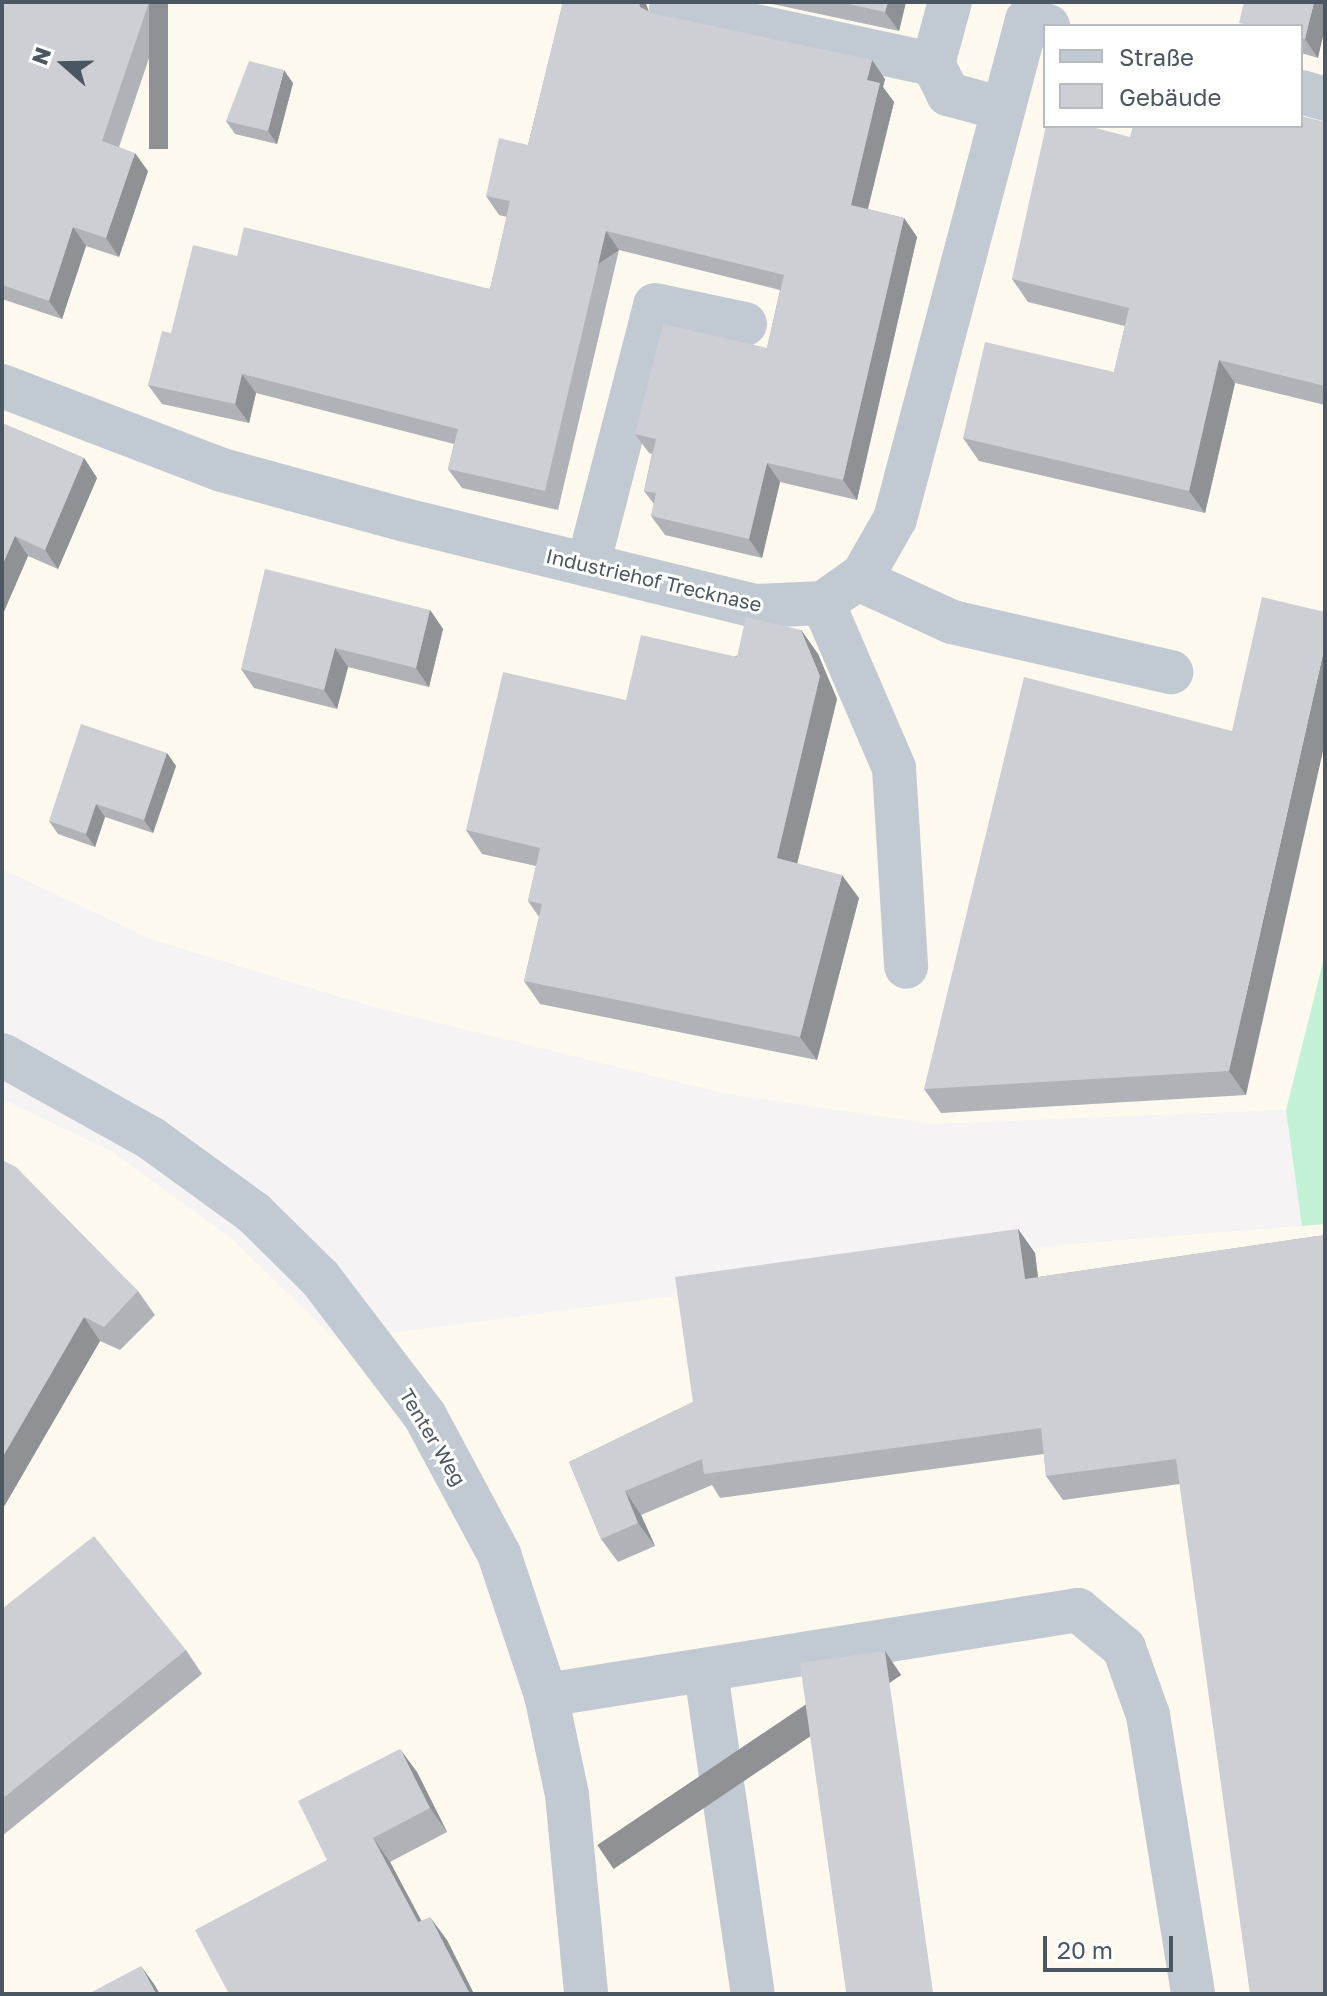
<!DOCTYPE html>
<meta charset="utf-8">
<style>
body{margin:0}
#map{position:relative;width:1327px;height:1996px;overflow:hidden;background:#f5f3f3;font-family:"Golos Text",sans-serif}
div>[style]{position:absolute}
.commercial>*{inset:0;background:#fdf9ef}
.green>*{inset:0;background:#c3f1d5}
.minor>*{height:44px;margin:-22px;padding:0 22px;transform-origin:22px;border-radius:22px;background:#c1cad2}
.wall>*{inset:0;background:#b0b2b7}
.shaded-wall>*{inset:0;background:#909195;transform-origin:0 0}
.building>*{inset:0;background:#cdcfd5;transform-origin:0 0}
span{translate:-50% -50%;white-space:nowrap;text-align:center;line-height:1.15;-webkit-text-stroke:6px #fff;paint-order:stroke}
.street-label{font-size:20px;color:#4a5661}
.frame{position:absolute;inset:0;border:4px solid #4a5661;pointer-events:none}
.legend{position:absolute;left:1043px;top:24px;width:260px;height:104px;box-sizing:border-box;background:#fff;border:2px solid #b7bbc0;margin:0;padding:10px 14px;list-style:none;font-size:24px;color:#4a5661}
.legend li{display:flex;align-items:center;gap:16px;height:40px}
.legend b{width:40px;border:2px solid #b7bbc0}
.north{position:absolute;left:24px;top:24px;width:80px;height:80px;-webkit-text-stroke:6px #fff;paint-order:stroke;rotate:290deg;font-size:22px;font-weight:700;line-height:32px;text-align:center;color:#4a5661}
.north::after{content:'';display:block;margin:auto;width:28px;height:36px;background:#4a5661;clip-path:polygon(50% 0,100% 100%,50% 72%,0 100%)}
.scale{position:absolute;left:1043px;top:1936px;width:130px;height:36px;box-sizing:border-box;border:4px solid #4a5661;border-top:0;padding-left:10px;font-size:24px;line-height:28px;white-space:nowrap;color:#4a5661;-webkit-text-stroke:6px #fff;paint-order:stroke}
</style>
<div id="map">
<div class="commercial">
<i style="clip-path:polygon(evenodd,2px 2px,1325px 2px,1325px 954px,1286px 1110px,934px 1124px,726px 1094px,370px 1006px,153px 940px,2px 869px,2px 2px,1045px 26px,1301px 26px,1301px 126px,1045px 126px,1045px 26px)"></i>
<i style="clip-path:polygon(2px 1099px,111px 1151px,232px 1239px,336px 1340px,1070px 1244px,1325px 1224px,1325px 1994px,2px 1994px)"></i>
</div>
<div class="green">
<i style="clip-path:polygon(1325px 954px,1325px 1224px,1302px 1226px,1286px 1110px)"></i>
</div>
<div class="minor">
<i style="left:671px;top:8px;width:268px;rotate:12.1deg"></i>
<i style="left:933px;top:64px;width:64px;rotate:-74.7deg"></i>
<i style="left:933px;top:64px;width:34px;rotate:63deg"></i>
<i style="left:948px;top:94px;width:57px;rotate:15.3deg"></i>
<i style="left:1301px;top:92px;width:25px;rotate:16deg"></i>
<i style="left:2px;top:386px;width:235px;rotate:20.9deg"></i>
<i style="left:222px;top:470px;width:190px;rotate:15.3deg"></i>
<i style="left:405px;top:520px;width:360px;rotate:13.8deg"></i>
<i style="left:755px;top:606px;width:68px;rotate:-2.5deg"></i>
<i style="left:823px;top:603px;width:49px;rotate:-35deg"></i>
<i style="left:863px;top:575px;width:64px;rotate:-60.3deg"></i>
<i style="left:895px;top:519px;width:516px;rotate:-75.18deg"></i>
<i style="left:1027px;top:20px;width:22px;rotate:16deg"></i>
<i style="left:588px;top:565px;width:268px;rotate:-75.5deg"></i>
<i style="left:655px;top:305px;width:92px;rotate:11.9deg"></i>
<i style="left:858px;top:579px;width:103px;rotate:24.6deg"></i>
<i style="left:952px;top:622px;width:225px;rotate:12.9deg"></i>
<i style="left:823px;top:603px;width:180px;rotate:66.7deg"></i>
<i style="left:894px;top:768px;width:199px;rotate:86.5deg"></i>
<i style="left:2px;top:1055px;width:172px;rotate:29.2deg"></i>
<i style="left:152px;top:1139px;width:126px;rotate:36deg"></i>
<i style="left:254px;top:1213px;width:93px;rotate:44.6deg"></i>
<i style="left:320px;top:1278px;width:173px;rotate:52.7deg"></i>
<i style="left:425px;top:1416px;width:157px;rotate:61.8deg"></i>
<i style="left:499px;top:1554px;width:149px;rotate:71.6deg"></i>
<i style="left:546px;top:1695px;width:102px;rotate:78.1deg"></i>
<i style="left:567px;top:1795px;width:200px;rotate:84.5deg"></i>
<i style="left:706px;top:1673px;width:324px;rotate:81.7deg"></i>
<i style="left:546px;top:1695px;width:539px;rotate:-9.08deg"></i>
<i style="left:1078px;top:1610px;width:60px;rotate:39.6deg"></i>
<i style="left:1124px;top:1648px;width:71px;rotate:70.3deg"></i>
<i style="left:1148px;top:1715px;width:283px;rotate:80.8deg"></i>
</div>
<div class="wall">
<i style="clip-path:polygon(2px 2px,168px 2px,119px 147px,148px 171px,119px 257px,86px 246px,62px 319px,2px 299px)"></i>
<i style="clip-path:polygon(563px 2px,648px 2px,646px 4px,649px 12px,652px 13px,885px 79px,883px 87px,894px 102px,868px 209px,904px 218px,917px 237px,857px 500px,780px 482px,762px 558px,665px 535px,651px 516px,654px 504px,644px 491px,652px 454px,649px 453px,635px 434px,767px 348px,780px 290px,619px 250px,558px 510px,462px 488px,448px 469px,454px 444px,256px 393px,249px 423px,162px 404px,148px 385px,171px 333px,237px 256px,490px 289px,507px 217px,499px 215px,486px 196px,528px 145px)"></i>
<i style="clip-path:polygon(763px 2px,906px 2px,899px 31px)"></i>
<i style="clip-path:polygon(1325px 2px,1318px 58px,1301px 53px,1301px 26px)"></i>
<i style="clip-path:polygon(293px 83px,277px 144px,235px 134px,226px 121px)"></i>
<i style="clip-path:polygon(1325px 122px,1325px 405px,1235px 383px,1205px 513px,979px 461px,963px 438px,1114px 372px,1125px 326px,1028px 302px,1012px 279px,1130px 137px)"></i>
<i style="clip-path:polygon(2px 423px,84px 458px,97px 478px,58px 569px,28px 556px,2px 616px)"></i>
<i style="clip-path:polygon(430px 610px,443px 629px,429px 687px,348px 667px,337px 709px,254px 688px,241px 669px)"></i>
<i style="clip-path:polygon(801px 630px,818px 654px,837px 699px,797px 863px,859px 898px,817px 1060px,540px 1004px,524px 981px,539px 917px,528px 901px,536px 866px,482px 854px,466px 830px,626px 700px)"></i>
<i style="clip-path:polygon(1232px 731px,1246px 1095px,941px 1113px,924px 1089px)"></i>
<i style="clip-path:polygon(167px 753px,176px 766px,153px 833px,105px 817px,95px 847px,58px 834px,49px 821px)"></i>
<i style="clip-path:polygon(2px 1160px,138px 1291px,155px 1315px,120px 1350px,100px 1341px,2px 1510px)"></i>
<i style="clip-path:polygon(1018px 1229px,1035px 1253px,1038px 1277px,1325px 1235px,1180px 1484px,1063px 1500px,1046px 1476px,1044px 1454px,720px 1498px,712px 1485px,641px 1515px,655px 1546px,618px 1562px,601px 1539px,569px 1462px,693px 1402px)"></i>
<i style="clip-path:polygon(2px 1609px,186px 1650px,202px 1674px,2px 1836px)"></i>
<i style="clip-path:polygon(417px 1772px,447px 1832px,390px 1862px,421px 1921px,447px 1940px,474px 1994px,229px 1994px,327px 1860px)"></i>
</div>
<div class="shaded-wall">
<i style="left:149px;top:2px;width:19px;height:147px"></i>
<i style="clip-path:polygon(639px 2px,645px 2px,646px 4px,654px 26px,640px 7px)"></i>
<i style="clip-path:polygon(888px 2px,906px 2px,899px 31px,885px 12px)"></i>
<i style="clip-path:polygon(1314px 2px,1325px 2px,1325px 28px,1318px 58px,1305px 39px)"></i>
<i style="clip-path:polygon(872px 60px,885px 79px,883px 87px,894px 102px,864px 224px,851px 205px,867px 80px)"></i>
<i style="clip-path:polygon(284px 70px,293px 83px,277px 144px,268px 131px)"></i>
<i style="clip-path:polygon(135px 153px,148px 171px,119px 257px,106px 238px)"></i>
<i style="clip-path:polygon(904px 218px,917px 237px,857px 500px,843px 480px)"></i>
<i style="clip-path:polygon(73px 227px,86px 246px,62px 319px,49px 301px)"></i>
<i style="left:606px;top:231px;width:23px;height:267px;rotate:56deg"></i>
<i style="clip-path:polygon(1219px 360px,1235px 383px,1205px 513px,1189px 491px)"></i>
<i style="clip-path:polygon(242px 374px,256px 393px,249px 423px,235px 404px)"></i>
<i style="clip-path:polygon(84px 458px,97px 478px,58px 569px,45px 550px)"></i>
<i style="clip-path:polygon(767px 463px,780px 482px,762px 558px,749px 539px)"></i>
<i style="clip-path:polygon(15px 536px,28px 556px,2px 616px,2px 566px)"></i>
<i style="clip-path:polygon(430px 610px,443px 629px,429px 687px,416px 668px)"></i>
<i style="clip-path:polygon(801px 630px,818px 654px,837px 699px,793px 881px,777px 858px)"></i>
<i style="clip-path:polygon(1325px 645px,1325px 742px,1246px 1095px,1229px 1071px)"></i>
<i style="clip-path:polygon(335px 648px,348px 667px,337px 709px,324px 690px)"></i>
<i style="clip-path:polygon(167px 753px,176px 766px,153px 833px,144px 820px)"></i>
<i style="clip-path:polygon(96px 804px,105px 817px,95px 847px,86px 834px)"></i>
<i style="clip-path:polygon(842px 875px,859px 898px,817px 1060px,800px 1037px)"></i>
<i style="clip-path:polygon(1018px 1229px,1035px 1253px,1041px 1303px,1025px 1279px)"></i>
<i style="clip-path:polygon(84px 1317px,100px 1341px,2px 1510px,2px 1458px)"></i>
<i style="clip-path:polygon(625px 1491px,641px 1515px,655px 1546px,638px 1523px)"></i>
<i style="left:885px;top:1651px;width:29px;height:347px;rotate:56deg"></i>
<i style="clip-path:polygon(400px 1749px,417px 1772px,447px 1832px,430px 1808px)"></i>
<i style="clip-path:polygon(373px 1838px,390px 1862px,435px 1946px,418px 1922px)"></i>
<i style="clip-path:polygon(430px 1917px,447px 1940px,474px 1994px,470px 1994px)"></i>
<i style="clip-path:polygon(141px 1966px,154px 1984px,160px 1994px,156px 1994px)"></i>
</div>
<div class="building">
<i style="clip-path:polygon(2px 2px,149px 2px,102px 141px,135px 153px,106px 238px,73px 227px,49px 301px,2px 285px)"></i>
<i style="clip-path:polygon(563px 2px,639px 2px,640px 7px,652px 13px,872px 60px,867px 80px,880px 83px,851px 205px,904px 218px,843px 480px,767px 463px,749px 539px,651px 516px,656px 493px,644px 491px,656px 439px,635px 434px,663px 324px,767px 348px,784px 275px,606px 231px,545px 491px,448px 469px,458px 429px,242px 374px,235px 404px,148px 385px,162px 331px,171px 333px,193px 245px,237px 256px,244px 227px,490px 289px,510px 201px,486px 196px,499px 138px,528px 145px)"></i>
<i style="clip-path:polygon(839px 2px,888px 2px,885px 12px)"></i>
<i style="clip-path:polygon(1244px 2px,1314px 2px,1305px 39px,1301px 38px,1301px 26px,1252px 26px,1239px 23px)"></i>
<i style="clip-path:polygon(249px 61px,284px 70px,268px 131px,226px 121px)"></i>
<i style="clip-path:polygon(1301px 116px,1325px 122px,1325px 386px,1219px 360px,1189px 491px,963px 438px,985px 342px,1114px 372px,1129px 308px,1012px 279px,1046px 126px,1088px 126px,1130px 137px,1133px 126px,1301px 126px)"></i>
<i style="clip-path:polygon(2px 423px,84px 458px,45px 550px,15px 536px,2px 566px)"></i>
<i style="clip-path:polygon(265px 569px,430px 610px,416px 668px,335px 648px,324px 690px,241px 669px)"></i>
<i style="clip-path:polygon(1262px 597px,1325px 612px,1325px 645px,1229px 1071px,924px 1089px,1024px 677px,1232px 731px)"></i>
<i style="clip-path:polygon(746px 617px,801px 630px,820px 676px,777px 858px,842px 875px,800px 1037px,524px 981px,542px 904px,528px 901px,540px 848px,466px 830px,503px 672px,626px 700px,641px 635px,737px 657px)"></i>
<i style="clip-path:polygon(81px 724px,167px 753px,144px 820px,96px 804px,86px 834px,49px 821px)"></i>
<i style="clip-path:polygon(2px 1160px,16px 1167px,138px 1291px,104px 1327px,84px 1317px,2px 1458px)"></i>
<i style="clip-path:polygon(1018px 1229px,1025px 1279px,1325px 1235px,1325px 1994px,1250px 1994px,1176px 1459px,1046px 1476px,1041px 1428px,704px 1474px,702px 1459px,625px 1491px,638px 1523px,601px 1539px,569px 1462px,693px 1402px,675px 1277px)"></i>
<i style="clip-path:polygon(94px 1536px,186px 1650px,2px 1799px,2px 1609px)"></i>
<i style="left:885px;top:1651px;width:347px;height:86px;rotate:82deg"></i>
<i style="clip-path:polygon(400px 1749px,430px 1808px,373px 1838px,418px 1922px,430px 1917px,470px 1994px,229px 1994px,195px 1930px,327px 1860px,298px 1801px)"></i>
<i style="clip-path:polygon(141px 1966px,156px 1994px,88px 1994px)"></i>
</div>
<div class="street-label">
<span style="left:654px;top:580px;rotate:13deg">Industriehof Trecknase</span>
<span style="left:433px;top:1437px;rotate:59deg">Tenter Weg</span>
</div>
<div class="frame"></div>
<ul class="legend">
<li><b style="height:10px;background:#c1cad2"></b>Straße</li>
<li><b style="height:22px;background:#cdcfd5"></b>Gebäude</li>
</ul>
<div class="north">N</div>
<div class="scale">20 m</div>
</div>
